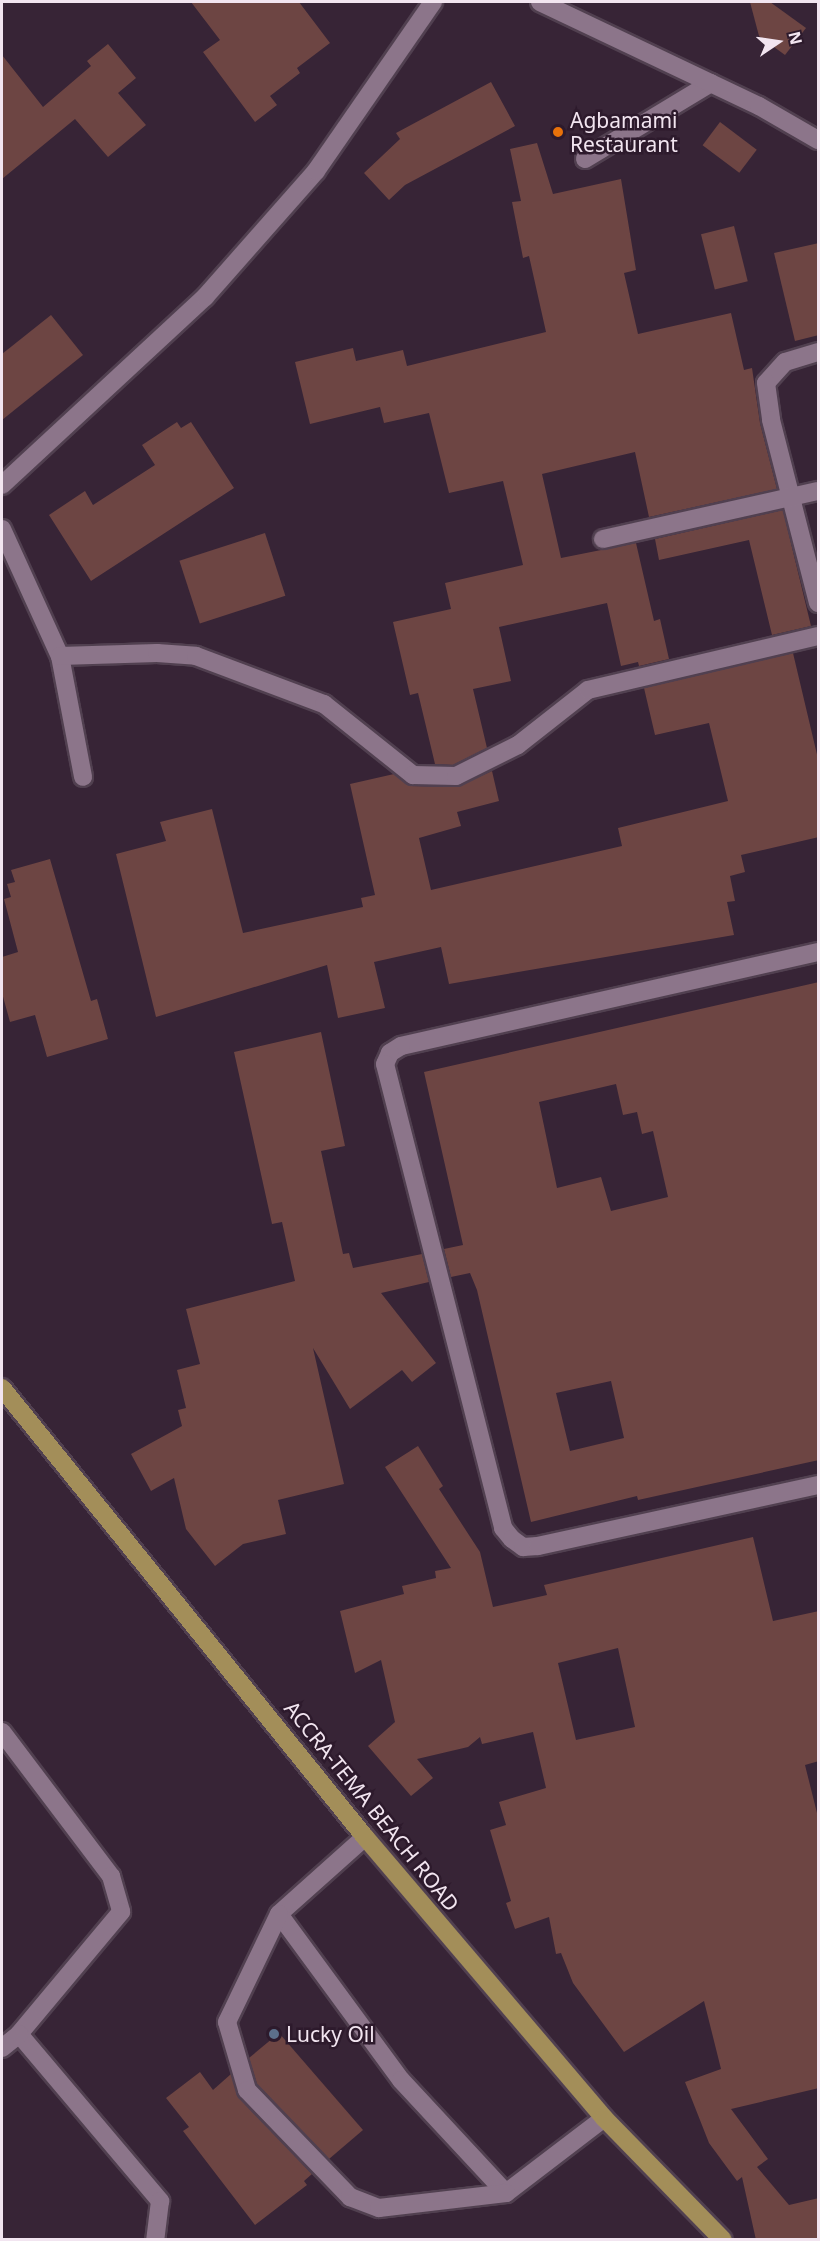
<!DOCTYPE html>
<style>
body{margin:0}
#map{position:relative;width:820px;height:2241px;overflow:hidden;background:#372436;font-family:"Noto Sans",sans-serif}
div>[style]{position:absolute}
.building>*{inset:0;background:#6d4543;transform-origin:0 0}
.roads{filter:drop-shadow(2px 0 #514050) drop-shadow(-2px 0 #514050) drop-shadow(0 2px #514050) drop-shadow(0 -2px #514050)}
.lane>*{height:18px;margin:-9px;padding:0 9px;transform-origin:9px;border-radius:9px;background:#8c758a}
.street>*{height:18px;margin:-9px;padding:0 9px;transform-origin:9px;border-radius:9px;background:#8c758a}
.secondary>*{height:18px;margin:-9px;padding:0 9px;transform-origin:9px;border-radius:9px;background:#8c758a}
.primary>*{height:18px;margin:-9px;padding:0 9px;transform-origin:9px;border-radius:9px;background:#a38e59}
.dots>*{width:16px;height:16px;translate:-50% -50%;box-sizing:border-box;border:3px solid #2d1a2c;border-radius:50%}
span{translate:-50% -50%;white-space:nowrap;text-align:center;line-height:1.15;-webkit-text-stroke:5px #2d1a2c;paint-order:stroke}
.poi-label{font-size:21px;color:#f2e5f0}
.left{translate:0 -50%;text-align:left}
.street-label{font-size:21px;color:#f2e5f0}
.frame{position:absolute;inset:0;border:3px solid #f2e5f0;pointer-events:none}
.north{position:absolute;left:748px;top:12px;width:60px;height:60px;-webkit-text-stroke:4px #2d1a2c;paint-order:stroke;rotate:77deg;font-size:16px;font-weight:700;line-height:24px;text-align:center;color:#f2e5f0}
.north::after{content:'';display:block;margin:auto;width:21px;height:27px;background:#f2e5f0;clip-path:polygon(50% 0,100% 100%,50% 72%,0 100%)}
</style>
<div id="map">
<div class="building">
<i style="clip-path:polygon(191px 2px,299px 2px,330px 43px,297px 68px,300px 73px,270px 96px,277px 105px,255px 122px,203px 52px,220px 40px)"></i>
<i style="clip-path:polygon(750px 2px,770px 2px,806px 28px,785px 55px,759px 36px)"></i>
<i style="clip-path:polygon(108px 44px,136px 78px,118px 93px,146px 125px,108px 157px,75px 119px,2px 179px,2px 55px,43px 107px,91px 66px,87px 61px)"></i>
<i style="clip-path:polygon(491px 82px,515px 126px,405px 185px,389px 200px,364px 173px,400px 139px,396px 133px)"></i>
<i style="left:720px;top:122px;width:46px;height:29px;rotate:37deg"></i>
<i style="clip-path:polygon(537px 143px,553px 194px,621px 179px,636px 270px,624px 273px,638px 334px,731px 313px,744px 370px,752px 368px,760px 423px,777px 489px,649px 517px,635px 452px,542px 474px,561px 558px,636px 543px,654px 621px,660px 619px,669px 659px,639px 666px,638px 662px,621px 666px,607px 603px,499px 627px,511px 681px,473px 689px,487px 748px,453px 765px,435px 764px,418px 693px,410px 695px,393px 622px,451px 609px,445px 583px,523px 565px,503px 481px,449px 493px,429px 413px,384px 423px,380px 407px,310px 424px,295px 362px,353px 348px,356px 361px,403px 350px,407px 366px,546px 332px,529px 256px,523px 258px,512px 202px,521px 201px,510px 149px)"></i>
<i style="left:734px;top:226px;width:57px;height:34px;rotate:76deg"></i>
<i style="clip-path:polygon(819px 243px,819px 335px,795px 341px,774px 253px)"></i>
<i style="clip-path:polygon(51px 315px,83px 355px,2px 420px,2px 354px)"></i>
<i style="clip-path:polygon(177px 422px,181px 428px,191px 422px,234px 488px,91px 581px,49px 515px,85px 491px,93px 505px,155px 465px,142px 445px)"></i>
<i style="clip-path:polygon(783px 510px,811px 626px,772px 635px,749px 540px,659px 560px,655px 539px)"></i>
<i style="left:265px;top:533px;width:66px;height:90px;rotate:72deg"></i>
<i style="clip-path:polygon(793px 653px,819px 763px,819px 837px,741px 855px,745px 872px,730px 876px,735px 901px,727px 902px,734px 935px,449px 984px,441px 947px,374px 962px,385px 1008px,338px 1018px,327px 965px,156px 1017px,116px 854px,166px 841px,160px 822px,212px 809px,243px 933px,363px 907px,361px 898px,375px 895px,350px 784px,394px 774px,412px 786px,456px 787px,492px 771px,499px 801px,457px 812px,461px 826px,419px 838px,431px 890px,622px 846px,618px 828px,728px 801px,709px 723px,655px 735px,644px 688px)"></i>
<i style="clip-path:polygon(50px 859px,91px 1001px,97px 999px,108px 1039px,47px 1057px,35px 1015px,10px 1022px,2px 993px,2px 957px,18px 952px,4px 899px,11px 897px,7px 884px,15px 882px,11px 870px)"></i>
<i style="clip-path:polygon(evenodd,819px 982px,819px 1460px,638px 1500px,637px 1496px,531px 1522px,477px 1290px,470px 1273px,451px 1277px,444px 1249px,463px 1245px,424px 1072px,819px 982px,616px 1084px,623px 1115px,637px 1112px,642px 1134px,653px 1131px,668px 1197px,611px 1211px,601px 1177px,557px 1188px,539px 1102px,616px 1084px,819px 982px,611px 1381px,624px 1438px,570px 1451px,556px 1393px,611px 1381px)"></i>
<i style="clip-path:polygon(321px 1032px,345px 1146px,321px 1151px,343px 1254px,349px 1253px,353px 1268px,422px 1254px,429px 1282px,381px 1293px,436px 1363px,412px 1382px,402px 1370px,350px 1409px,313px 1348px,344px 1484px,278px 1500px,286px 1534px,243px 1544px,215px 1566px,186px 1529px,174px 1478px,151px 1491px,131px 1454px,182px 1426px,178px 1410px,186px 1408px,177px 1370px,200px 1364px,186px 1309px,295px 1281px,282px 1222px,272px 1224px,234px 1052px)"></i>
<i style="clip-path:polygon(evenodd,418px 1446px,443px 1486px,439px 1489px,480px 1552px,493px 1607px,547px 1595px,544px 1585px,753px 1537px,773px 1621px,819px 1611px,819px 1761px,805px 1765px,819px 1821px,819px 2088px,731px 2109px,768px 2159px,757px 2167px,789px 2205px,819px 2198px,819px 2240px,756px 2240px,742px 2177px,737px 2181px,709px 2143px,685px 2082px,721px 2069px,704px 2001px,624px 2052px,573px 1983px,561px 1953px,556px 1954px,549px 1917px,515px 1929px,506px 1903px,511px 1901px,490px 1830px,506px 1825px,499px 1802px,546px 1788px,533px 1732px,482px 1744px,480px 1737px,468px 1747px,417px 1759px,433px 1778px,411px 1796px,368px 1746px,395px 1722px,381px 1660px,355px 1673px,340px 1611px,404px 1594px,402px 1586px,436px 1578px,435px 1571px,451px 1568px,385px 1467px,418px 1446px,618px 1648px,635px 1727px,576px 1740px,558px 1663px,618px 1648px)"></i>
<i style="clip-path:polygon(279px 2033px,363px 2130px,329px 2159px,257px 2084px,249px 2058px)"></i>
<i style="clip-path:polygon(200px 2072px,213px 2090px,231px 2074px,239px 2098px,312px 2174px,304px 2181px,307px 2185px,255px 2225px,183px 2131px,189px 2127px,166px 2098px)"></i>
</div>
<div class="roads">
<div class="lane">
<i style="left:585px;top:159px;width:147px;rotate:-31.1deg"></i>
<i style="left:2px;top:1732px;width:181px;rotate:52.9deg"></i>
<i style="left:111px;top:1876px;width:37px;rotate:74deg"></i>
<i style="left:121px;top:1912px;width:159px;rotate:129.9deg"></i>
<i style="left:19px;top:2034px;width:219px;rotate:49.8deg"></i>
<i style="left:160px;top:2201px;width:39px;rotate:97deg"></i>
<i style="left:365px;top:1837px;width:115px;rotate:138.2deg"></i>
<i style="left:279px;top:1914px;width:206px;rotate:53.7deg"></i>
<i style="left:401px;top:2080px;width:154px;rotate:47.1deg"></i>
<i style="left:506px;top:2193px;width:123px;rotate:-37.4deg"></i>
<i style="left:279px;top:1914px;width:120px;rotate:115.7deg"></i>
<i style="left:227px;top:2022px;width:71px;rotate:73.6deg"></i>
<i style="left:247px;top:2090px;width:149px;rotate:46.1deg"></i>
<i style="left:350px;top:2197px;width:31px;rotate:21deg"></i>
<i style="left:379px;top:2208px;width:128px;rotate:-6.7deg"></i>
<i style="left:2px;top:2048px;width:22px;rotate:-39deg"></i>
</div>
<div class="street">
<i style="left:818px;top:352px;width:34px;rotate:163deg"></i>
<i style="left:785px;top:362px;width:28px;rotate:132deg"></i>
<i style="left:766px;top:383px;width:37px;rotate:82deg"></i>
<i style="left:771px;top:420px;width:189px;rotate:75.6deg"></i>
<i style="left:2px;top:485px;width:277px;rotate:-42.8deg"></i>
<i style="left:205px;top:297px;width:168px;rotate:-48.6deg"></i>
<i style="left:316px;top:171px;width:206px;rotate:-55.3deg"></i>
<i style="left:2px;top:529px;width:140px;rotate:65.5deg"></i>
<i style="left:60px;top:656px;width:123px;rotate:79.2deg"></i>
<i style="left:603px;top:539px;width:220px;rotate:-12.6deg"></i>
<i style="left:60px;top:656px;width:97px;rotate:-1.8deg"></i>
<i style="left:157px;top:653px;width:39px;rotate:4deg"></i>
<i style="left:196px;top:656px;width:137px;rotate:20.6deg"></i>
<i style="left:324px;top:704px;width:114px;rotate:38.6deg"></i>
<i style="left:413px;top:775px;width:43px;rotate:1.3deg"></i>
<i style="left:456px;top:776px;width:69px;rotate:-26.6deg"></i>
<i style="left:518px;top:745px;width:89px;rotate:-38.2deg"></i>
<i style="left:588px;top:690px;width:236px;rotate:-13.2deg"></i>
<i style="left:818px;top:952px;width:427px;rotate:167.3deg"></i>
<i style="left:401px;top:1046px;width:13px;rotate:148deg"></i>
<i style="left:390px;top:1053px;width:12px;rotate:114deg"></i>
<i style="left:385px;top:1064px;width:479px;rotate:75.7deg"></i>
<i style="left:503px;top:1528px;width:14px;rotate:51deg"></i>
<i style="left:512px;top:1539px;width:14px;rotate:36deg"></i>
<i style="left:523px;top:1547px;width:15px;rotate:-4deg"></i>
<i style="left:538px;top:1546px;width:287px;rotate:-12.3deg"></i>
</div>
<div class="secondary">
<i style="left:540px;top:2px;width:242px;rotate:25.4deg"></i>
<i style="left:759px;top:106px;width:68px;rotate:30deg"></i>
</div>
<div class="primary">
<i style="left:2px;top:1388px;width:577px;rotate:51.05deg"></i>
<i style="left:365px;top:1837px;width:369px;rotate:49.6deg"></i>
<i style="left:604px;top:2118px;width:170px;rotate:45.7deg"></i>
</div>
</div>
<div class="dots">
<i style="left:558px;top:132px;background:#e8710a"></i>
<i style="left:274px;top:2034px;background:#5c6f8a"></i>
</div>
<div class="poi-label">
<span class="left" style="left:570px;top:132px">Agbamami<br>Restaurant</span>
<span class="left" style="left:286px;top:2034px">Lucky Oil</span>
</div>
<div class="street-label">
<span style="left:372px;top:1806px;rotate:51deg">ACCRA-TEMA BEACH ROAD</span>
</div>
<div class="frame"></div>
<div class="north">N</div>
</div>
